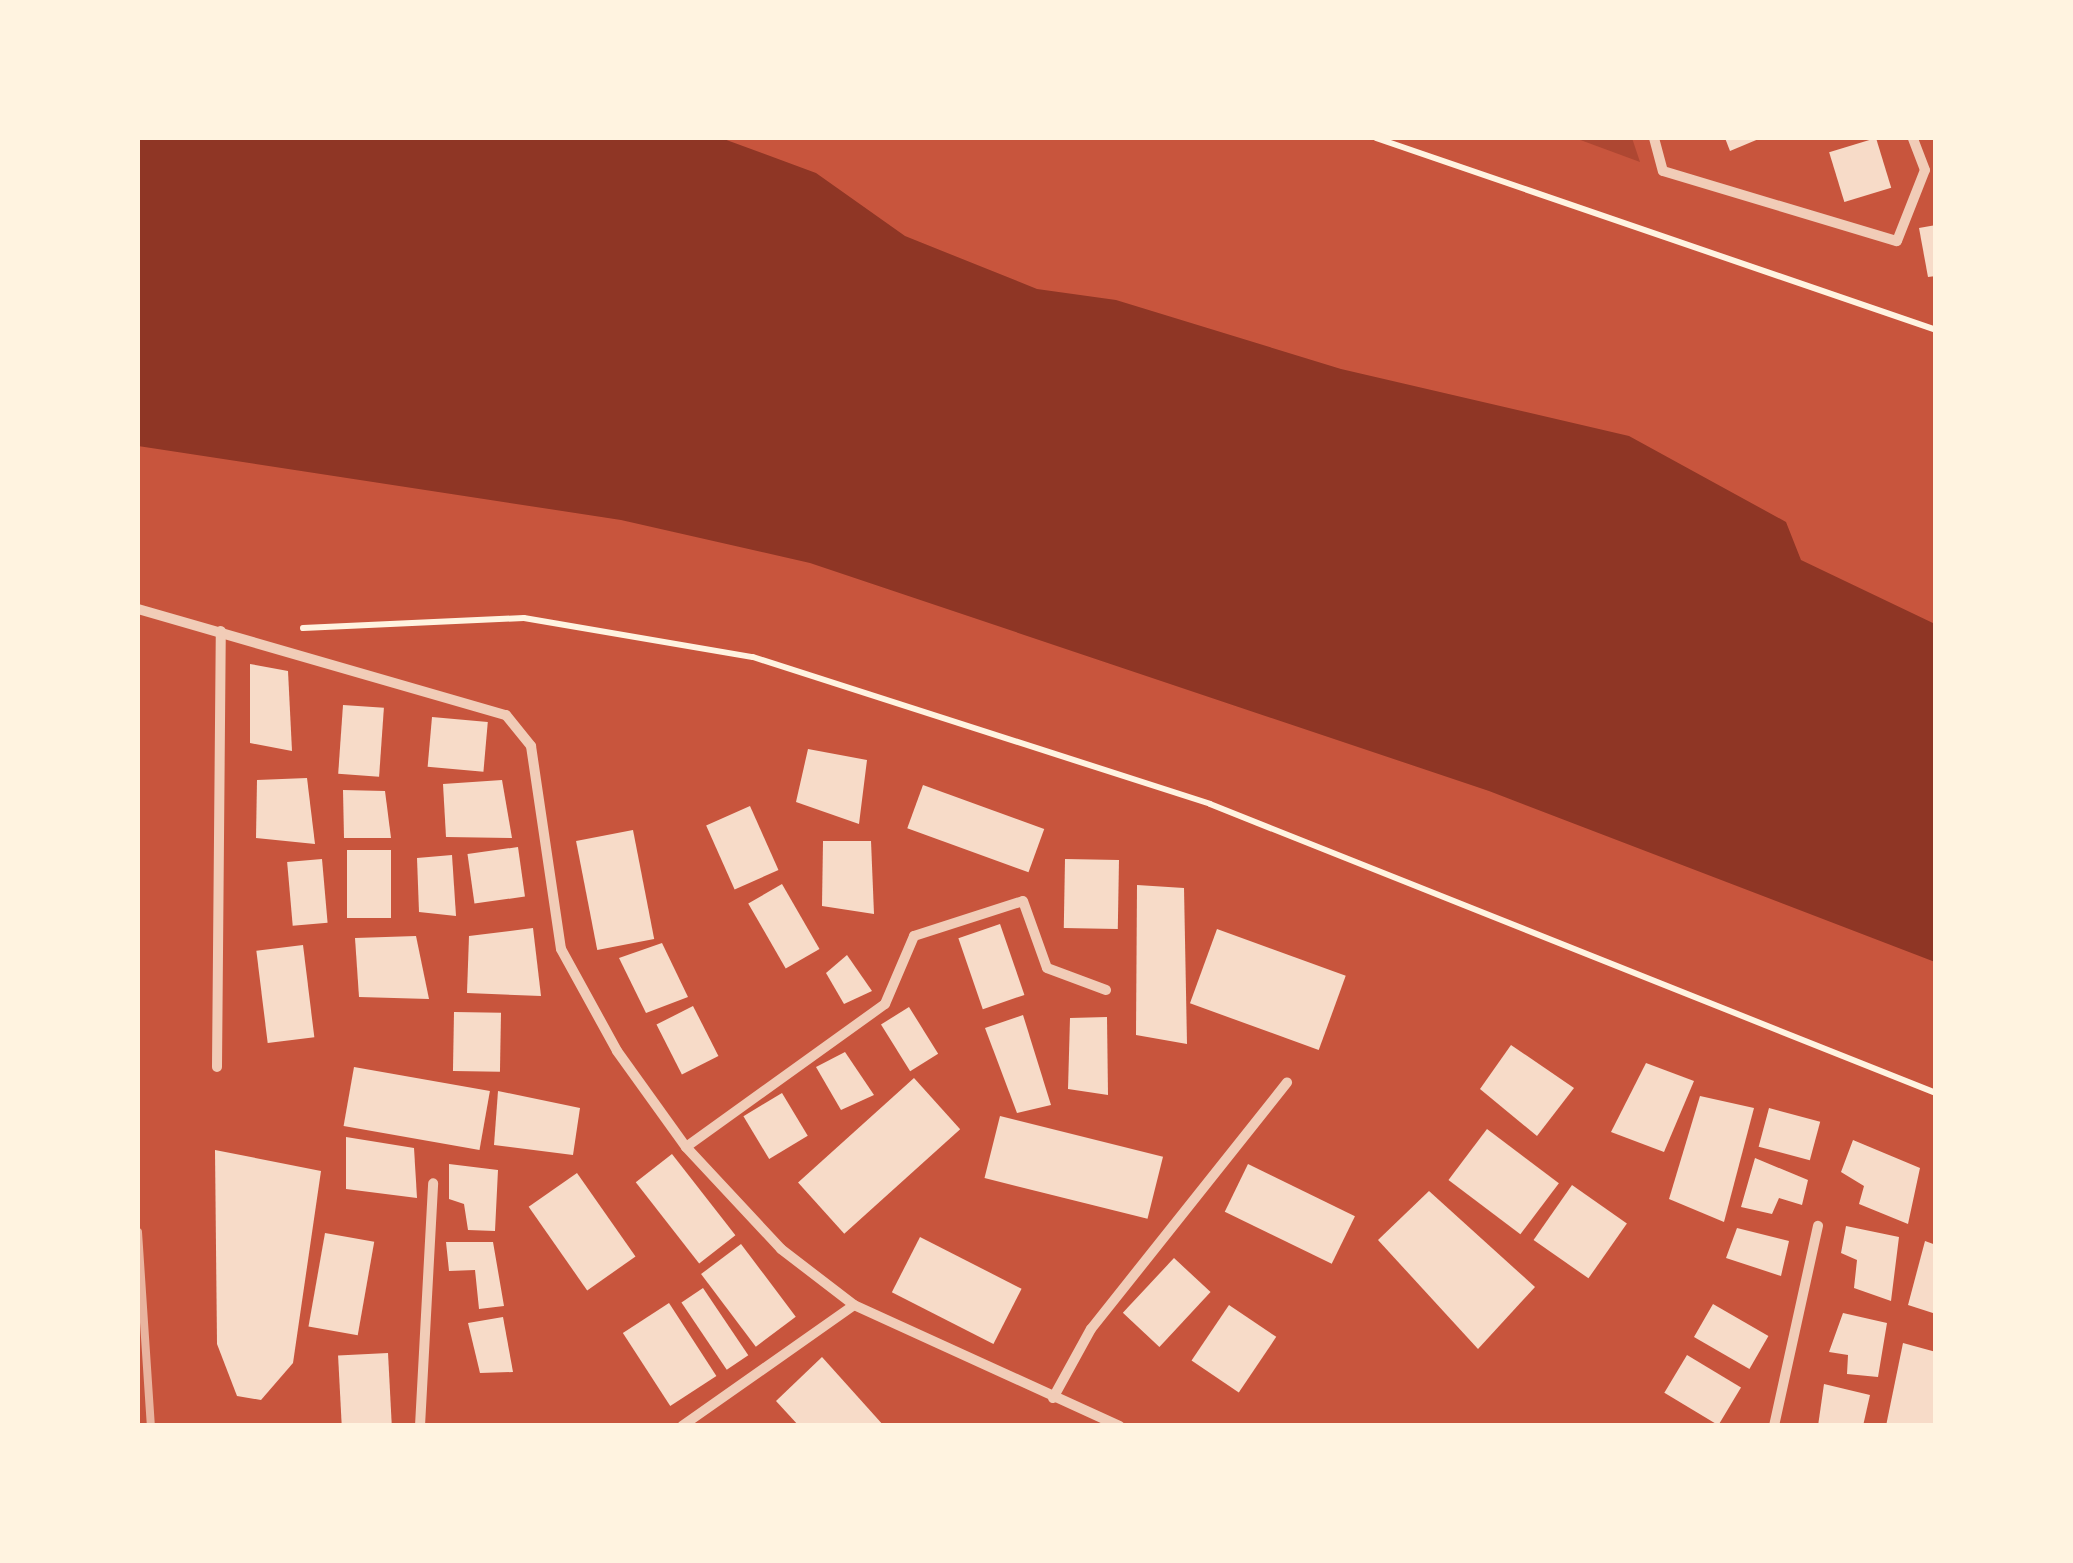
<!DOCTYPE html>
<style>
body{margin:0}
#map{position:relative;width:2073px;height:1563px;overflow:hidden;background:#c8553d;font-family:Montserrat,sans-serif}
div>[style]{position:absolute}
.green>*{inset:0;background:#ae4732}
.water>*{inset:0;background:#8f3625}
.building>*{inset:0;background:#f7dbc8;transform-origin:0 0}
.path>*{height:6px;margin:-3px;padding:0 3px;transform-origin:3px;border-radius:3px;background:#fff3e0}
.minor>*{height:10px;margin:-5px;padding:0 5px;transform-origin:5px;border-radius:5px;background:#f1ccb7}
.rail>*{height:8px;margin:-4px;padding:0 4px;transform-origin:4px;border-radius:4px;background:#e9b49f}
span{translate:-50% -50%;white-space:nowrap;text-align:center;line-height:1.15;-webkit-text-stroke:10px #fff3e0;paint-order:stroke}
.frame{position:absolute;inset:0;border:140px solid #fff3e0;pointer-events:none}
</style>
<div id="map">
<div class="green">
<i style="clip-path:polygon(1575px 138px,1632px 138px,1640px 162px)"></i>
</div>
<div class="water">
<i style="clip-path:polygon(138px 138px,721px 138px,816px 173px,905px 236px,1037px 289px,1116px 300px,1341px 369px,1629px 436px,1786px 522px,1801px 560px,1935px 624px,1935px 962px,1489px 791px,810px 563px,621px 520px,138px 446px)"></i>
</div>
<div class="building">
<i style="clip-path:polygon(1725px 138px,1761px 138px,1730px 151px)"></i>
<i style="left:1876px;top:138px;width:52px;height:49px;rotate:73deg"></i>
<i style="clip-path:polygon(1936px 225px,1936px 276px,1928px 277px,1919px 228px)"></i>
<i style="clip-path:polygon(250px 664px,288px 671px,292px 751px,250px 743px)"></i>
<i style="left:343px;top:705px;width:41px;height:69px;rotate:4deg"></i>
<i style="left:432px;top:717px;width:56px;height:50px;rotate:5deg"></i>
<i style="clip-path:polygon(808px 749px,867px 760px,859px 824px,796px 802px)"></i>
<i style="clip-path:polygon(307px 778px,315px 844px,256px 838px,257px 780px)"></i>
<i style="clip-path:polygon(502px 780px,512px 838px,446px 837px,443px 784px)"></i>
<i style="left:923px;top:785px;width:129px;height:46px;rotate:20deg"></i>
<i style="clip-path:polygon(343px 790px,385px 791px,391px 838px,344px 838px)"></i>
<i style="left:750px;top:806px;width:70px;height:48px;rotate:66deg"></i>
<i style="left:633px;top:830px;width:111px;height:58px;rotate:79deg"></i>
<i style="clip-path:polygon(823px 841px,871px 841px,874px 914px,822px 906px)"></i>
<i style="left:518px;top:847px;width:50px;height:51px;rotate:82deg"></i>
<i style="left:391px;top:850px;width:68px;height:44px;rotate:90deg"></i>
<i style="clip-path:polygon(452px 855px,456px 916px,419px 912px,417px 858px)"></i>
<i style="left:322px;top:859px;width:64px;height:35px;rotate:85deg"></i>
<i style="left:1065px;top:859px;width:54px;height:69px;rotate:1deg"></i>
<i style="left:782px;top:884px;width:75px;height:39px;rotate:60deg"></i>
<i style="clip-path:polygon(1137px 885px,1184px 888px,1187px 1044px,1136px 1035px)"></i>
<i style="left:1000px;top:924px;width:75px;height:44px;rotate:71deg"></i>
<i style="clip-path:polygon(533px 928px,541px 996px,467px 993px,469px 936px)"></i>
<i style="left:1217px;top:929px;width:137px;height:79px;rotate:20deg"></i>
<i style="clip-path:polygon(416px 936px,429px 999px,359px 997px,355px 938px)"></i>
<i style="clip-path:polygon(662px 943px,688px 997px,646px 1013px,619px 958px)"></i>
<i style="left:303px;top:945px;width:93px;height:47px;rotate:83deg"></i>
<i style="clip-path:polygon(847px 955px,872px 991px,844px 1004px,826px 973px)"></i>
<i style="left:693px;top:1006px;width:56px;height:41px;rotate:63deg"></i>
<i style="left:909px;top:1007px;width:55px;height:33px;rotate:58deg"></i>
<i style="left:454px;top:1012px;width:47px;height:59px;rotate:1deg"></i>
<i style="clip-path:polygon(1023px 1015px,1051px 1105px,1017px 1113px,985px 1028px)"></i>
<i style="clip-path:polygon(1107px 1017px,1108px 1095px,1068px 1089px,1070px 1018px)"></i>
<i style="clip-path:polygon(1511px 1045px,1574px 1088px,1537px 1136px,1480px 1089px)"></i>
<i style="clip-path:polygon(845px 1052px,874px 1095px,841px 1110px,816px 1067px)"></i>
<i style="clip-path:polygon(1646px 1063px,1694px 1081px,1664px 1152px,1611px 1132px)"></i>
<i style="left:354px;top:1067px;width:138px;height:60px;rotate:10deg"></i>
<i style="left:914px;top:1078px;width:69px;height:156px;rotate:48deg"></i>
<i style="clip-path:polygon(498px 1091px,580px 1108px,573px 1155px,494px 1145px)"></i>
<i style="left:782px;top:1093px;width:50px;height:45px;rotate:59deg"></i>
<i style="clip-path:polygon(1700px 1096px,1754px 1108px,1724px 1222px,1669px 1199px)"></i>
<i style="left:1769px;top:1108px;width:53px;height:40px;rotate:15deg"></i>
<i style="left:1000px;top:1116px;width:168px;height:64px;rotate:14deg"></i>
<i style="left:1487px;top:1129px;width:90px;height:64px;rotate:37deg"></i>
<i style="clip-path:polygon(346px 1137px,414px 1148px,417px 1198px,346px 1189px)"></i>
<i style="clip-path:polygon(1853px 1140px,1920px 1168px,1908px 1224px,1859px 1204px,1864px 1186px,1841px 1172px)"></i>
<i style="clip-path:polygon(215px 1150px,321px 1171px,293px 1363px,261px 1400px,237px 1396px,217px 1344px)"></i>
<i style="left:672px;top:1154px;width:103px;height:46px;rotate:52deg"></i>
<i style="clip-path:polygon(1755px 1158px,1808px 1180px,1802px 1205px,1779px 1198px,1772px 1214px,1741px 1207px)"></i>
<i style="clip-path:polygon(449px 1164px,498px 1170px,495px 1231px,468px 1230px,464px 1204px,449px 1199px)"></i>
<i style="left:1248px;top:1164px;width:119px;height:53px;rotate:26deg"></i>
<i style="left:577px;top:1173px;width:102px;height:59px;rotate:55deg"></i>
<i style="left:1572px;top:1185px;width:67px;height:67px;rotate:35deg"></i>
<i style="clip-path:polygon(1429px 1191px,1535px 1287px,1478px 1349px,1378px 1240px)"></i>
<i style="clip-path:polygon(1846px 1226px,1899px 1237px,1891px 1301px,1854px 1288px,1857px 1260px,1841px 1253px)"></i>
<i style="clip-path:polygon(1737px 1228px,1789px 1241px,1781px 1276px,1726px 1258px)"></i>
<i style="left:325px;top:1233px;width:50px;height:95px;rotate:10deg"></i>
<i style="left:920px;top:1237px;width:114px;height:62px;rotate:27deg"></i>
<i style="clip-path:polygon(1925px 1241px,1936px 1245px,1936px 1314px,1908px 1305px)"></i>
<i style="clip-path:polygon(446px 1242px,493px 1242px,504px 1306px,479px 1309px,475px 1270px,449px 1271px)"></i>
<i style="left:741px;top:1244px;width:91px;height:50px;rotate:53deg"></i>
<i style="left:1174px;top:1258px;width:50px;height:75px;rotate:43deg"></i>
<i style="left:703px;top:1288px;width:81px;height:26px;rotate:56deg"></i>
<i style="left:669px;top:1303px;width:87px;height:55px;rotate:57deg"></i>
<i style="left:1713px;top:1304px;width:64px;height:38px;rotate:30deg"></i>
<i style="left:1229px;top:1305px;width:57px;height:67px;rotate:34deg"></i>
<i style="clip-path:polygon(1843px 1313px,1887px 1323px,1878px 1377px,1847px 1374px,1848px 1355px,1829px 1352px)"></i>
<i style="clip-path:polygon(503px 1317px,513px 1372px,480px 1373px,468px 1323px)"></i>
<i style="clip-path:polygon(1903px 1343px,1936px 1352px,1936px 1426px,1886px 1426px)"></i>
<i style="left:388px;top:1353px;width:73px;height:50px;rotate:87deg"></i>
<i style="left:1687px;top:1355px;width:63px;height:44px;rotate:31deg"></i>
<i style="clip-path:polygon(822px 1357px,884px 1426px,799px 1426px,776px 1401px)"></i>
<i style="clip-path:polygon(1824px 1384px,1870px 1395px,1863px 1426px,1818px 1426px)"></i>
</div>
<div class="path">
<i style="left:1376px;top:138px;width:592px;rotate:18.92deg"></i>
<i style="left:303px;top:628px;width:221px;rotate:-2.6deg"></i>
<i style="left:524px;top:618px;width:232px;rotate:9.7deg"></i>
<i style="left:753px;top:657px;width:480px;rotate:17.8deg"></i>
<i style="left:1210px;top:804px;width:781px;rotate:21.71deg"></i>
</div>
<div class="minor">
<i style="left:1654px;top:138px;width:34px;rotate:75deg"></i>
<i style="left:1663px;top:171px;width:244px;rotate:16.7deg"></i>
<i style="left:1897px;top:241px;width:76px;rotate:-68.5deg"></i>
<i style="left:1925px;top:170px;width:34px;rotate:-111deg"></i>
<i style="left:138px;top:609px;width:383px;rotate:16.1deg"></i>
<i style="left:506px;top:715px;width:40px;rotate:51deg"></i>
<i style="left:531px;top:746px;width:205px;rotate:81.6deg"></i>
<i style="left:561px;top:949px;width:116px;rotate:61.2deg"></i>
<i style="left:617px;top:1051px;width:118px;rotate:54.3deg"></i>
<i style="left:686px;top:1147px;width:139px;rotate:47deg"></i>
<i style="left:781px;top:1249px;width:92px;rotate:37.5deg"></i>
<i style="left:854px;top:1305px;width:292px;rotate:24.5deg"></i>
<i style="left:217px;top:1067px;width:436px;rotate:-89.5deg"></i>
<i style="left:686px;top:1147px;width:245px;rotate:-35.7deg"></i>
<i style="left:885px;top:1004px;width:74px;rotate:-66.9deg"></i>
<i style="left:914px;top:936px;width:114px;rotate:-17.8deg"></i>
<i style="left:1023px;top:901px;width:71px;rotate:70.3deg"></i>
<i style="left:1047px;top:968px;width:63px;rotate:20.4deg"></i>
<i style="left:1053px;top:1398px;width:79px;rotate:-61.2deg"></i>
<i style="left:1091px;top:1329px;width:315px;rotate:-51.5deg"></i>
<i style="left:420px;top:1426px;width:243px;rotate:-86.9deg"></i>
<i style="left:682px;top:1426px;width:210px;rotate:-35.1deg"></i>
<i style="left:1774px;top:1426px;width:205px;rotate:-77.6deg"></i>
</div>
<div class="rail">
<i style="left:138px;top:1232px;width:194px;rotate:86.2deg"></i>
</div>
<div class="frame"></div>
</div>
